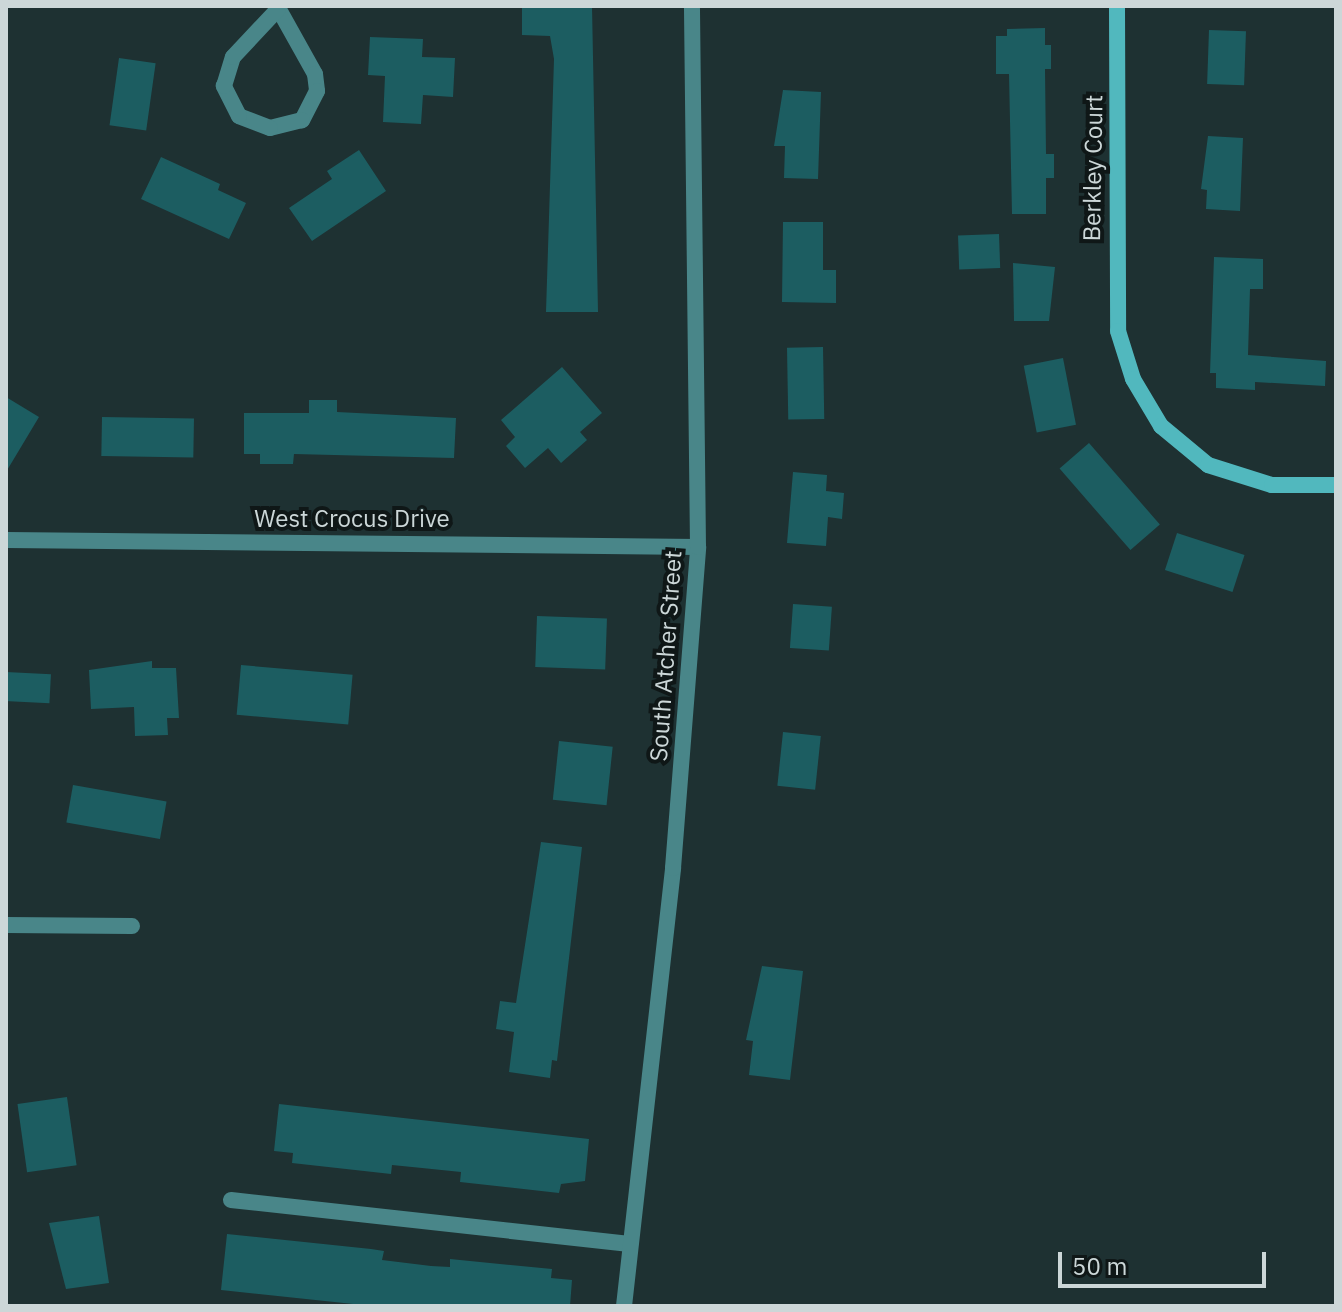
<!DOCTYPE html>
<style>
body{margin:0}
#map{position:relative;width:1342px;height:1312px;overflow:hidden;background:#1e3132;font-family:"IBM Plex Sans",sans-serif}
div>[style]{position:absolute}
.building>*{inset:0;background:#1c5d61;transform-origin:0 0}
.street>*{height:16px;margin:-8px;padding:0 8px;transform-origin:8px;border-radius:8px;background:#498689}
.secondary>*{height:16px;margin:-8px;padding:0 8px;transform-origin:8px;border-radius:8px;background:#51b8be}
span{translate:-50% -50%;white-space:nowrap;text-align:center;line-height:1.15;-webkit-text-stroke:8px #0f1717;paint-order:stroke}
.street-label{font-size:24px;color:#ccd7d8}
.frame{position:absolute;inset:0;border:8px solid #ccd7d8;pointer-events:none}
.scale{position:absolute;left:1058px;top:1252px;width:208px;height:36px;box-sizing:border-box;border:4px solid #ccd7d8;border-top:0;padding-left:10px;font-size:24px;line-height:28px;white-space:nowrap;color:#ccd7d8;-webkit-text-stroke:6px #0f1717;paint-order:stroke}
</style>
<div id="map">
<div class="building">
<i style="clip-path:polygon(592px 6px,598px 312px,546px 312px,554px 59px,550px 36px,522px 35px,522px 7px)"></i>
<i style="clip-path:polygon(1045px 28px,1045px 45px,1051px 45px,1051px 69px,1045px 69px,1046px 154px,1054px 154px,1054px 178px,1046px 178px,1046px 214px,1012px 214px,1009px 74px,996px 74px,996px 36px,1007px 36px,1007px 29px)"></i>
<i style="left:1209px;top:30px;width:37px;height:54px;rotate:2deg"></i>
<i style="clip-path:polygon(370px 37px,423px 39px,422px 57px,455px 58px,453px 97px,423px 95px,421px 124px,383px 122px,385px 76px,368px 75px)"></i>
<i style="left:119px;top:58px;width:37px;height:68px;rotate:8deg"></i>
<i style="clip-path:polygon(783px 90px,821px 92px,818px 179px,784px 178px,785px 146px,774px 146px)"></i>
<i style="clip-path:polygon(1208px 136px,1243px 138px,1240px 211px,1206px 209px,1207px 190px,1201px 189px)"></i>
<i style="clip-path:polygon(359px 150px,386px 191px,312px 241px,289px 208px,332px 179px,327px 171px)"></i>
<i style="clip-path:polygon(161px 157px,220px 184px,218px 190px,246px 203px,229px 239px,141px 199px)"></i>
<i style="clip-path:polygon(783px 222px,823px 222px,823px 270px,836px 270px,836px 303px,782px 302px)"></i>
<i style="left:999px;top:234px;width:34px;height:41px;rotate:88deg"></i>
<i style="clip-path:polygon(1214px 257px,1263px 259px,1263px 289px,1250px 289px,1248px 355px,1326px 361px,1325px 386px,1255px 382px,1255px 390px,1216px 388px,1216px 373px,1210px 373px)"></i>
<i style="clip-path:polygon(1013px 263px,1055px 267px,1049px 321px,1014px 321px)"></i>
<i style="left:823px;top:347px;width:72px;height:36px;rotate:89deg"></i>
<i style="left:1063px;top:358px;width:68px;height:40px;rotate:79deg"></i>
<i style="clip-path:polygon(562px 367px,602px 413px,580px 432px,587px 440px,561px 463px,548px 448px,525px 468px,506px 446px,515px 437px,501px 420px)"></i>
<i style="clip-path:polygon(6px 397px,39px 417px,6px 472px)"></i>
<i style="clip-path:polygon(309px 400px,337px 400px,337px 412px,456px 418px,454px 458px,294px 454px,293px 464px,260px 464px,260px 454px,244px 454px,244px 413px,309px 413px)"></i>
<i style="left:102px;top:417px;width:92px;height:39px;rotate:1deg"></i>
<i style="left:1089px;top:443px;width:108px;height:39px;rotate:49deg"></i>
<i style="clip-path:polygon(793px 472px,827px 475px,826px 491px,844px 493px,842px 519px,828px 517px,826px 546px,787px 543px)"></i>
<i style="left:1177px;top:533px;width:71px;height:39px;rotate:18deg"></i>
<i style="left:793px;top:604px;width:39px;height:44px;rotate:4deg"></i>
<i style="left:537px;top:616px;width:70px;height:51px;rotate:2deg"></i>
<i style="clip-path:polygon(152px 661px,152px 668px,176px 668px,179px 718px,167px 718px,168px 735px,135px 736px,134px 707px,91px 709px,89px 670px)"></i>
<i style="left:241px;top:665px;width:112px;height:50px;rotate:5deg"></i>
<i style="left:6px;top:672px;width:45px;height:29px;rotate:3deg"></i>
<i style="left:783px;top:732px;width:38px;height:54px;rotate:6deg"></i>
<i style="left:559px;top:741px;width:54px;height:59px;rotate:6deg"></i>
<i style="left:73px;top:785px;width:95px;height:38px;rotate:10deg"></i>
<i style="clip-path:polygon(541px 842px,582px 847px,557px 1061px,552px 1060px,550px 1078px,509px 1072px,514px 1032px,496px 1029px,500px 1001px,516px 1003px)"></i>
<i style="clip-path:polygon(762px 966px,803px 971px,790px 1080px,749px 1075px,753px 1041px,746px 1040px)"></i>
<i style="left:67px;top:1097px;width:69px;height:50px;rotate:82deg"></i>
<i style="clip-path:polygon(279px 1104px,589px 1139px,585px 1181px,561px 1184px,559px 1193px,460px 1182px,461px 1172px,422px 1168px,392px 1165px,391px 1174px,292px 1163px,293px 1153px,274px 1151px)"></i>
<i style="clip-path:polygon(99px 1216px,109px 1283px,66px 1289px,49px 1223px)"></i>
<i style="clip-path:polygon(227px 1234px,371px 1249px,384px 1251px,382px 1260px,431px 1266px,450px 1267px,450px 1259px,552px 1269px,551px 1278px,572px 1280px,570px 1306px,372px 1306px,221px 1290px)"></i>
</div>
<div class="street">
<i style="left:277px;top:6px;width:78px;rotate:60.8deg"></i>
<i style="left:315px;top:74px;width:17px;rotate:83deg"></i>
<i style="left:317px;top:91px;width:33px;rotate:117deg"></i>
<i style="left:302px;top:120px;width:33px;rotate:166deg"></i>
<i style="left:270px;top:128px;width:33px;rotate:-159deg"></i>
<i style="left:239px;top:116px;width:34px;rotate:-117deg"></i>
<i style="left:224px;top:86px;width:30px;rotate:-73deg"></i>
<i style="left:233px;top:57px;width:66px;rotate:-46.8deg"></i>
<i style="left:6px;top:540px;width:692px;rotate:0.58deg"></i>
<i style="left:6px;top:925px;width:126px;rotate:0.5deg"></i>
<i style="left:231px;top:1200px;width:401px;rotate:6.3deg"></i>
<i style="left:624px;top:1306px;width:441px;rotate:-83.6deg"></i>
<i style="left:673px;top:868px;width:322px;rotate:-85.5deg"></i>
<i style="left:698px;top:547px;width:541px;rotate:-90.64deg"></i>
</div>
<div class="secondary">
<i style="left:1117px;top:6px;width:325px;rotate:89.8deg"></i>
<i style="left:1118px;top:331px;width:50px;rotate:72.6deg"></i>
<i style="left:1133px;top:379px;width:55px;rotate:59.2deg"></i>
<i style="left:1161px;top:426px;width:61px;rotate:39.7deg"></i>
<i style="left:1208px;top:465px;width:67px;rotate:17.4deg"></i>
<i style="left:1272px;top:485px;width:64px"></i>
</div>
<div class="street-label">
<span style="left:1093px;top:168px;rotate:-89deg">Berkley Court</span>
<span style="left:352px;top:519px">West Crocus Drive</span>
<span style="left:666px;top:656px;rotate:-86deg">South Atcher Street</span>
</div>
<div class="frame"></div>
<div class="scale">50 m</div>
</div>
